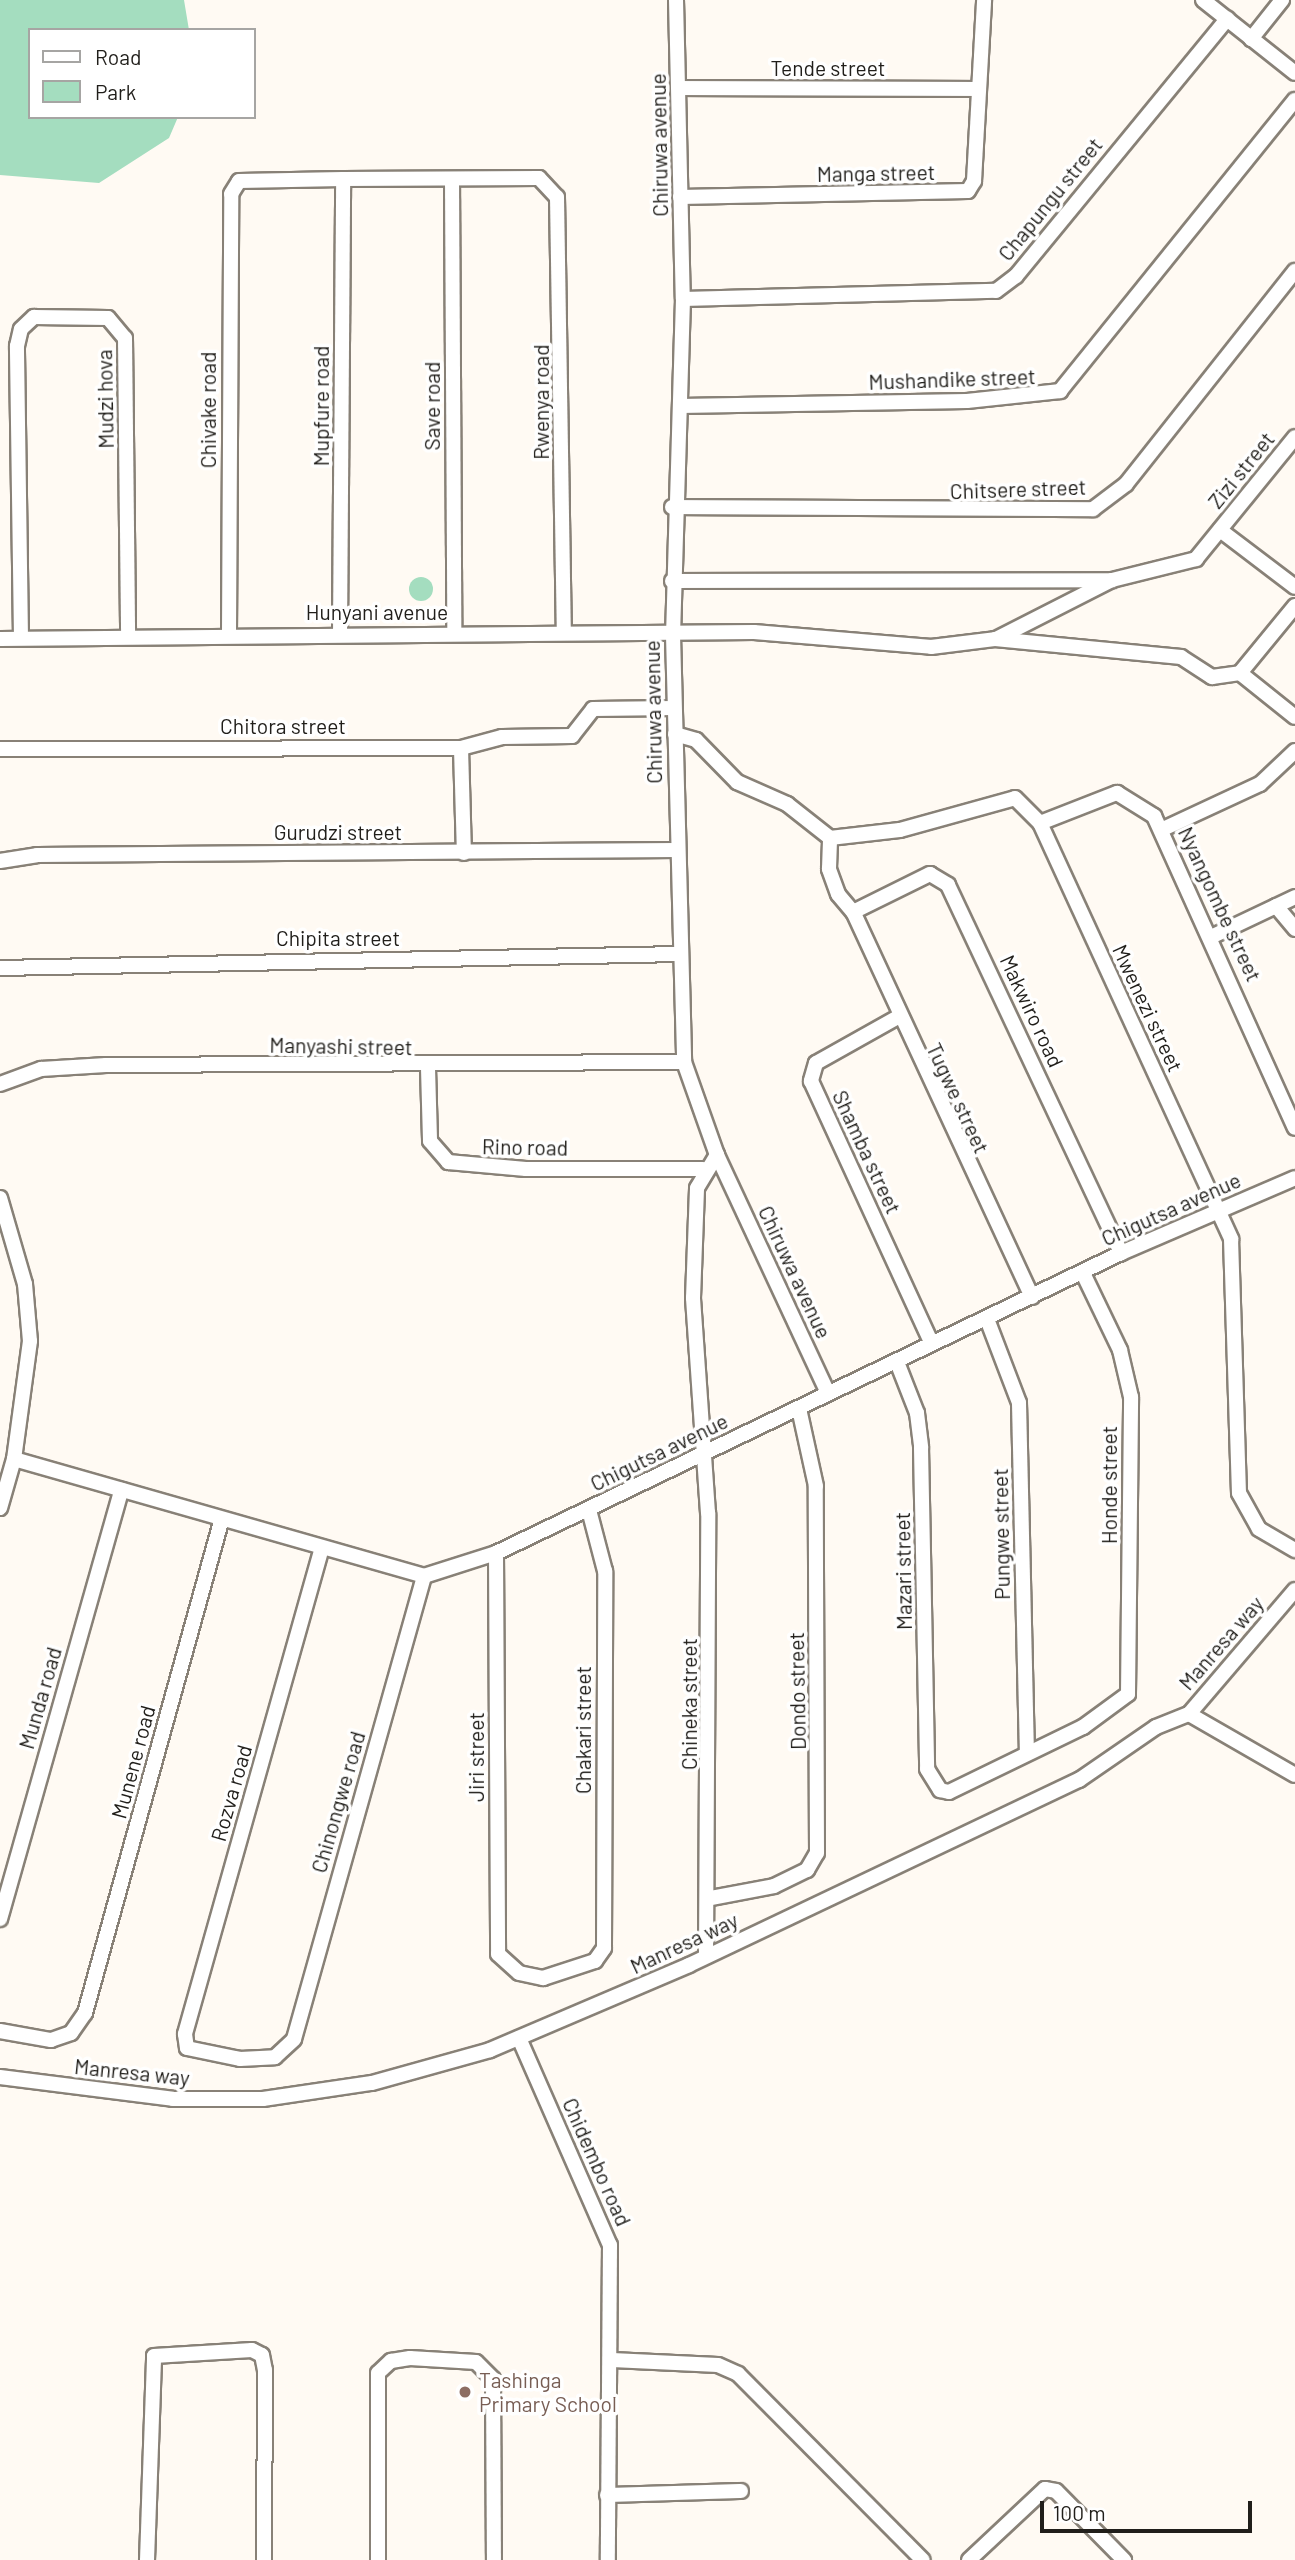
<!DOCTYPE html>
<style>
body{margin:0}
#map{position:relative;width:1295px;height:2560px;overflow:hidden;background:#fffaf3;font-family:Barlow,sans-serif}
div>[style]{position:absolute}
.green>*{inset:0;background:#a4ddbf}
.round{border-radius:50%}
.roads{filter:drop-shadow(2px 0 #888177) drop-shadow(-2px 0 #888177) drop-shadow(0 2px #888177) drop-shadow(0 -2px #888177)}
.minor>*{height:14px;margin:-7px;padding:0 7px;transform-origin:7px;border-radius:7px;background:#fff}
.dots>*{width:19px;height:19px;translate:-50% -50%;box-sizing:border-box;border:4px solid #fff;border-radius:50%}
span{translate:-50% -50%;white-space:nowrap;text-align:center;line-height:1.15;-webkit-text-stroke:7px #fff;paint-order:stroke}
.street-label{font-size:21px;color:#201e1a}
.education-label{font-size:21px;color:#785e54}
.left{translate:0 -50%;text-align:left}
.legend{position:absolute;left:28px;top:28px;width:228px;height:91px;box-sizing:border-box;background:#fff;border:2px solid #a6a5a3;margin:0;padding:9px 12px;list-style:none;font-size:21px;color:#201e1a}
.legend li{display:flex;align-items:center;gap:14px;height:35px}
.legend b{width:35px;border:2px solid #a6a5a3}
.scale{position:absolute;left:1040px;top:2501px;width:212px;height:32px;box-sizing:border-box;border:4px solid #201e1a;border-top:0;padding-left:9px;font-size:21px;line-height:24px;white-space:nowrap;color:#201e1a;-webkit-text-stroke:5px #fff;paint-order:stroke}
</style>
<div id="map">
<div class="green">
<i style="clip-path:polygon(0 0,184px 0,189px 30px,30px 30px,30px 117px,178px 117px,169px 138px,99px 183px,0 175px)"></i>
<i class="round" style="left:409px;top:577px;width:24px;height:24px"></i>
</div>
<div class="roads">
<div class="minor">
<i style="left:676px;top:0;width:299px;rotate:88.7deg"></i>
<i style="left:683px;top:299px;width:336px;rotate:91.7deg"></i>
<i style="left:673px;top:635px;width:427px;rotate:88.5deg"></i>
<i style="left:684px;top:1062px;width:99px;rotate:70.5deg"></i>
<i style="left:717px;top:1155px;width:263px;rotate:65deg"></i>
<i style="left:1203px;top:0;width:117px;rotate:38.4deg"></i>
<i style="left:1251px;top:39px;width:50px;rotate:-51.5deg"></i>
<i style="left:679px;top:88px;width:299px;rotate:0.2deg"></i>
<i style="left:452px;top:180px;width:453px;rotate:89.7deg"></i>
<i style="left:680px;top:197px;width:288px;rotate:-1.2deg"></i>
<i style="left:968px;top:191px;width:12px;rotate:-59deg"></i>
<i style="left:974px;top:181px;width:181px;rotate:-86.8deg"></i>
<i style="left:683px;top:299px;width:313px;rotate:-1.5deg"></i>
<i style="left:996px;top:291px;width:25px;rotate:-37deg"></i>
<i style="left:1016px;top:276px;width:333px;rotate:-50.6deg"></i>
<i style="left:680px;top:406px;width:287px;rotate:-1deg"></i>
<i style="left:967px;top:401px;width:94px;rotate:-6.1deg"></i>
<i style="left:1060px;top:391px;width:374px;rotate:-51.1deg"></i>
<i style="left:672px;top:507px;width:421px;rotate:0.3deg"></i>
<i style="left:1093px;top:509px;width:41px;rotate:-37.1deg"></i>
<i style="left:1126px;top:484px;width:272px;rotate:-51.6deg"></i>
<i style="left:1220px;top:530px;width:94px;rotate:37.2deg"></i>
<i style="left:672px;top:581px;width:440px;rotate:-0.1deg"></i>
<i style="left:1295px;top:606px;width:87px;rotate:129.4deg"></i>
<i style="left:1240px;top:673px;width:70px;rotate:38.7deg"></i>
<i style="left:340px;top:633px;width:454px;rotate:-89.6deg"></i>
<i style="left:229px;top:634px;width:440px;rotate:-89.7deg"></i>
<i style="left:231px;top:194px;width:15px;rotate:-58deg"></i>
<i style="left:239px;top:181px;width:104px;rotate:-1.1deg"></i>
<i style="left:343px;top:179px;width:196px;rotate:-0.3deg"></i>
<i style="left:539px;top:178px;width:26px;rotate:47deg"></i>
<i style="left:557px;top:197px;width:434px;rotate:89.1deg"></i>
<i style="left:21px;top:638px;width:292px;rotate:-90.8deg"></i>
<i style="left:17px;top:346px;width:17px;rotate:-77deg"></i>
<i style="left:21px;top:329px;width:18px;rotate:-43deg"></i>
<i style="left:34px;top:317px;width:74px;rotate:0.8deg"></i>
<i style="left:108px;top:318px;width:26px;rotate:50deg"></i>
<i style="left:125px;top:338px;width:297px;rotate:89.4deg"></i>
<i style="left:0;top:639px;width:754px;rotate:-0.53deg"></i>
<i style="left:754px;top:632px;width:178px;rotate:4.8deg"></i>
<i style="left:931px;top:647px;width:64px;rotate:-7.1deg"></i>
<i style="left:995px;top:639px;width:187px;rotate:5.5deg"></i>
<i style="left:1181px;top:657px;width:37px;rotate:33deg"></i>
<i style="left:1212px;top:677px;width:28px;rotate:-8deg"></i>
<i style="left:996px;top:639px;width:130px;rotate:-27deg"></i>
<i style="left:1112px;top:580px;width:87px;rotate:-14deg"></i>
<i style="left:1196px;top:559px;width:157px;rotate:-50.9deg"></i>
<i style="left:675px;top:734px;width:22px;rotate:16deg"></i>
<i style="left:696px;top:740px;width:59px;rotate:45.7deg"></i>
<i style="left:737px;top:782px;width:55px;rotate:23.7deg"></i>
<i style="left:787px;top:804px;width:55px;rotate:38.3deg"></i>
<i style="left:461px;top:748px;width:42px;rotate:-15deg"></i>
<i style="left:502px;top:737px;width:70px;rotate:-0.8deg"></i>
<i style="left:572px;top:736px;width:34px;rotate:-52deg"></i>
<i style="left:593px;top:709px;width:81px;rotate:-0.7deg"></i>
<i style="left:0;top:749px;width:461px;rotate:-0.1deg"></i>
<i style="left:461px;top:748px;width:105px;rotate:88.4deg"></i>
<i style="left:1040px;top:823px;width:83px;rotate:-21.3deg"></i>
<i style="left:1117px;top:793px;width:44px;rotate:31.9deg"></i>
<i style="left:1154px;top:816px;width:342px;rotate:65.7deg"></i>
<i style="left:1163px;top:829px;width:107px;rotate:-24.9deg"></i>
<i style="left:1260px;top:784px;width:48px;rotate:-43.3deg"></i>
<i style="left:0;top:861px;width:37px;rotate:-9deg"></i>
<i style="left:37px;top:855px;width:640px;rotate:-0.45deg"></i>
<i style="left:1276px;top:906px;width:30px;rotate:50deg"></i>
<i style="left:853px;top:912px;width:86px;rotate:-26.3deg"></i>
<i style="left:930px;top:874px;width:21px;rotate:31deg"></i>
<i style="left:948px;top:885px;width:407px;rotate:64.8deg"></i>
<i style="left:1213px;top:936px;width:91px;rotate:-25.4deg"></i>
<i style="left:0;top:968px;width:677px;rotate:-1.18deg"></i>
<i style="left:898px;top:1017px;width:94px;rotate:150.7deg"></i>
<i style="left:816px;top:1063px;width:19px;rotate:106deg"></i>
<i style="left:811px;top:1081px;width:289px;rotate:65.3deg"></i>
<i style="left:428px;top:1068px;width:73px;rotate:88.4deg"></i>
<i style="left:430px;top:1141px;width:28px;rotate:49deg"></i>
<i style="left:448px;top:1162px;width:78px;rotate:5.1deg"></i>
<i style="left:526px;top:1169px;width:177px"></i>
<i style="left:0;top:1084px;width:44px;rotate:-20.1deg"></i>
<i style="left:41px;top:1069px;width:65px;rotate:-3.5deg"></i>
<i style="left:106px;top:1065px;width:578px;rotate:-0.3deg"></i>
<i style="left:0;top:1198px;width:90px;rotate:73.8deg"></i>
<i style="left:25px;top:1284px;width:57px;rotate:85deg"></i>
<i style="left:30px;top:1341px;width:119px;rotate:97.7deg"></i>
<i style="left:14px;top:1459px;width:51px;rotate:105.9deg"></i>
<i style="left:1032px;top:1297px;width:425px;rotate:-114.9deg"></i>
<i style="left:853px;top:912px;width:23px;rotate:-130deg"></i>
<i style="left:838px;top:894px;width:27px;rotate:-110deg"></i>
<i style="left:829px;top:869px;width:31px;rotate:-88deg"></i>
<i style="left:830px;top:838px;width:70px;rotate:-6.5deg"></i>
<i style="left:900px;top:830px;width:119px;rotate:-15.5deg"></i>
<i style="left:1015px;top:798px;width:35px;rotate:45deg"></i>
<i style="left:1040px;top:823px;width:458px;rotate:65.3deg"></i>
<i style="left:1231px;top:1239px;width:254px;rotate:88.2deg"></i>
<i style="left:1239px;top:1493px;width:41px;rotate:60.9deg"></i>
<i style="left:1259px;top:1529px;width:42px;rotate:30.3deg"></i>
<i style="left:987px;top:1319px;width:90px;rotate:69.1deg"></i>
<i style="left:1019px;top:1403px;width:350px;rotate:88.7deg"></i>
<i style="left:897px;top:1362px;width:55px;rotate:68.6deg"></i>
<i style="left:917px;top:1413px;width:35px;rotate:83deg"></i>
<i style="left:921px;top:1448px;width:321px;rotate:88.9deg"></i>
<i style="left:927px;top:1769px;width:25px;rotate:58deg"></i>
<i style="left:940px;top:1790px;width:9px;rotate:13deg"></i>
<i style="left:949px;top:1792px;width:149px;rotate:-25.9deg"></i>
<i style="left:1083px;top:1727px;width:56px;rotate:-36.3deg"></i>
<i style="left:1128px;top:1694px;width:297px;rotate:-89.4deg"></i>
<i style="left:1131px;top:1397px;width:48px;rotate:-103.2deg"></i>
<i style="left:1120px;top:1350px;width:85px;rotate:-115.7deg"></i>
<i style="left:14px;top:1459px;width:426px;rotate:15.9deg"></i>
<i style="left:424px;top:1576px;width:76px;rotate:-17.7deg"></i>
<i style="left:496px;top:1553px;width:693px;rotate:-25.64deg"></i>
<i style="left:1121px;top:1253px;width:189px;rotate:-23.3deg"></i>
<i style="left:321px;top:1551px;width:502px;rotate:105.73deg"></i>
<i style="left:185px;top:2034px;width:14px;rotate:82deg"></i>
<i style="left:187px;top:2048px;width:54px;rotate:11.7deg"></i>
<i style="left:240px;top:2059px;width:35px;rotate:-3deg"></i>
<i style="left:275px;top:2057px;width:26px;rotate:-43deg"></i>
<i style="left:294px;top:2039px;width:481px;rotate:-74.3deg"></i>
<i style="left:496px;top:1553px;width:401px;rotate:89.7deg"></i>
<i style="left:498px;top:1954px;width:28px;rotate:42deg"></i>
<i style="left:519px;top:1973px;width:25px;rotate:12deg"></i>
<i style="left:543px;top:1978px;width:55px;rotate:-18.1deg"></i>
<i style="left:595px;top:1961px;width:16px;rotate:-55deg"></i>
<i style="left:604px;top:1948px;width:377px;rotate:-89.8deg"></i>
<i style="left:605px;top:1571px;width:63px;rotate:-104.7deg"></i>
<i style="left:1189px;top:1714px;width:122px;rotate:29.9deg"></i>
<i style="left:711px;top:1898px;width:64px;rotate:-10.8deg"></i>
<i style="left:774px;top:1886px;width:37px;rotate:-26deg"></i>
<i style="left:807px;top:1870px;width:20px;rotate:-60deg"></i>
<i style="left:817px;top:1853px;width:367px;rotate:-90.2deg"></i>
<i style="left:816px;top:1486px;width:79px;rotate:-102.4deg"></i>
<i style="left:0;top:1919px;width:446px;rotate:-74.2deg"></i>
<i style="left:706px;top:1956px;width:443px;rotate:-89.7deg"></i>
<i style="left:708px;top:1513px;width:216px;rotate:-94deg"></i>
<i style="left:693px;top:1298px;width:110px;rotate:-87.9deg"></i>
<i style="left:697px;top:1188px;width:39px;rotate:-59deg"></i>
<i style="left:0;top:2031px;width:52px;rotate:10deg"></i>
<i style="left:51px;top:2040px;width:21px;rotate:-19deg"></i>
<i style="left:71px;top:2033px;width:24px;rotate:-55deg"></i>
<i style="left:85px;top:2013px;width:509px;rotate:-74.52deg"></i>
<i style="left:519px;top:2038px;width:226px;rotate:66.3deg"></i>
<i style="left:610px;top:2245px;width:315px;rotate:90.4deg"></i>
<i style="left:0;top:2077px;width:174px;rotate:7.2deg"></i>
<i style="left:173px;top:2099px;width:90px"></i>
<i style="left:263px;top:2099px;width:110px;rotate:-8.4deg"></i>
<i style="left:372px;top:2083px;width:123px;rotate:-15.6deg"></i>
<i style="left:490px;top:2050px;width:216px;rotate:-23.1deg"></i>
<i style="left:689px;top:1965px;width:432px;rotate:-25.4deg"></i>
<i style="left:1079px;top:1780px;width:93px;rotate:-34.5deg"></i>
<i style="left:1156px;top:1727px;width:35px;rotate:-22deg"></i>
<i style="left:1189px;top:1714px;width:163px;rotate:-49.5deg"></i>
<i style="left:612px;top:2360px;width:106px;rotate:2.7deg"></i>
<i style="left:718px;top:2365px;width:22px;rotate:24deg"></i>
<i style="left:738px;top:2374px;width:262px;rotate:45.2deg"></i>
<i style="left:607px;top:2495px;width:134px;rotate:-1.7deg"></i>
<i style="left:147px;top:2560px;width:204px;rotate:-88deg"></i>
<i style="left:154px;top:2356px;width:98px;rotate:-3.5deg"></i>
<i style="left:252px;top:2350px;width:11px;rotate:27deg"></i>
<i style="left:262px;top:2355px;width:15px;rotate:79deg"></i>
<i style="left:265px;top:2370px;width:190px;rotate:90.3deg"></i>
<i style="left:378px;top:2560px;width:187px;rotate:-90deg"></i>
<i style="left:378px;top:2373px;width:18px;rotate:-43deg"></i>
<i style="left:391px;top:2361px;width:19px;rotate:-9deg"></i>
<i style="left:410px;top:2358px;width:66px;rotate:3.5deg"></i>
<i style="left:476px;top:2362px;width:24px;rotate:45deg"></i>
<i style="left:493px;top:2379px;width:181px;rotate:89.7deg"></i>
<i style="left:969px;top:2560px;width:104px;rotate:-43.1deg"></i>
<i style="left:1045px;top:2489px;width:11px;rotate:10deg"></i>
<i style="left:1056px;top:2491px;width:97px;rotate:45.4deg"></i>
</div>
</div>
<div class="dots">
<i style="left:465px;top:2392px;background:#8d6e63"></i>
</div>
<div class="street-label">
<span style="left:828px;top:68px">Tende street</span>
<span style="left:659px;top:145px;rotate:-91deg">Chiruwa avenue</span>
<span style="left:876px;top:173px;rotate:-1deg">Manga street</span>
<span style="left:1050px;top:199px;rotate:-51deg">Chapungu street</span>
<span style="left:952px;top:379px;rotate:-2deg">Mushandike street</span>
<span style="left:105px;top:399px;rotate:-91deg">Mudzi hova</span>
<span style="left:541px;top:402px;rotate:-90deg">Rwenya road</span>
<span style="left:321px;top:406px;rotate:-90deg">Mupfure road</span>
<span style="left:432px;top:406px;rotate:-90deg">Save road</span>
<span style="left:208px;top:410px;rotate:-90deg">Chivake road</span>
<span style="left:1241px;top:470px;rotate:-51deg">Zizi street</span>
<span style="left:1018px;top:489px;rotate:-2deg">Chitsere street</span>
<span style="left:377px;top:612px">Hunyani avenue</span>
<span style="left:653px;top:712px;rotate:-91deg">Chiruwa avenue</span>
<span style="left:283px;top:726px">Chitora street</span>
<span style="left:338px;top:832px">Gurudzi street</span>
<span style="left:1220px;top:904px;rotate:65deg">Nyangombe street</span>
<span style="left:338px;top:938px">Chipita street</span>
<span style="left:1148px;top:1008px;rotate:65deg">Mwenezi street</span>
<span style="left:1032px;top:1011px;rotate:65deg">Makwiro road</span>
<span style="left:341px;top:1046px;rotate:1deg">Manyashi street</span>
<span style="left:958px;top:1098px;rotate:65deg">Tugwe street</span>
<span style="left:525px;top:1147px;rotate:1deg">Rino road</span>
<span style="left:867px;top:1152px;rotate:65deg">Shamba street</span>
<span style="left:1171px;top:1209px;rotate:-24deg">Chigutsa avenue</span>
<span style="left:795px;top:1272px;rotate:65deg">Chiruwa avenue</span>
<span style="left:659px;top:1452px;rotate:-26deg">Chigutsa avenue</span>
<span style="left:1109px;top:1485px;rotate:-90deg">Honde street</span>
<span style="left:1001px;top:1534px;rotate:-91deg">Pungwe street</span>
<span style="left:903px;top:1571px;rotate:-91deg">Mazari street</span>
<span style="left:1221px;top:1643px;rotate:-49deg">Manresa way</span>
<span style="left:797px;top:1691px;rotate:-91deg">Dondo street</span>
<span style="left:40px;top:1698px;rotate:-74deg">Munda road</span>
<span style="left:689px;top:1704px;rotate:-90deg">Chineka street</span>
<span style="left:583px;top:1730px;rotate:-90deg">Chakari street</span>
<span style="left:476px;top:1757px;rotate:-90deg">Jiri street</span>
<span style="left:133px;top:1762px;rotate:-75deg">Munene road</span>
<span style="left:231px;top:1793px;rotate:-74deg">Rozva road</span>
<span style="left:338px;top:1802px;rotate:-74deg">Chinongwe road</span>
<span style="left:684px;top:1943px;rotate:-25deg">Manresa way</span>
<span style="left:132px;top:2072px;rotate:6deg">Manresa way</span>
<span style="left:597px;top:2162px;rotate:66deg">Chidembo road</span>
</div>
<div class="education-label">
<span class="left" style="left:479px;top:2392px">Tashinga<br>Primary School</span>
</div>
<ul class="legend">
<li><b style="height:9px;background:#fff"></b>Road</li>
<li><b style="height:19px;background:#a4ddbf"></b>Park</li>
</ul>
<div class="scale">100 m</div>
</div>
